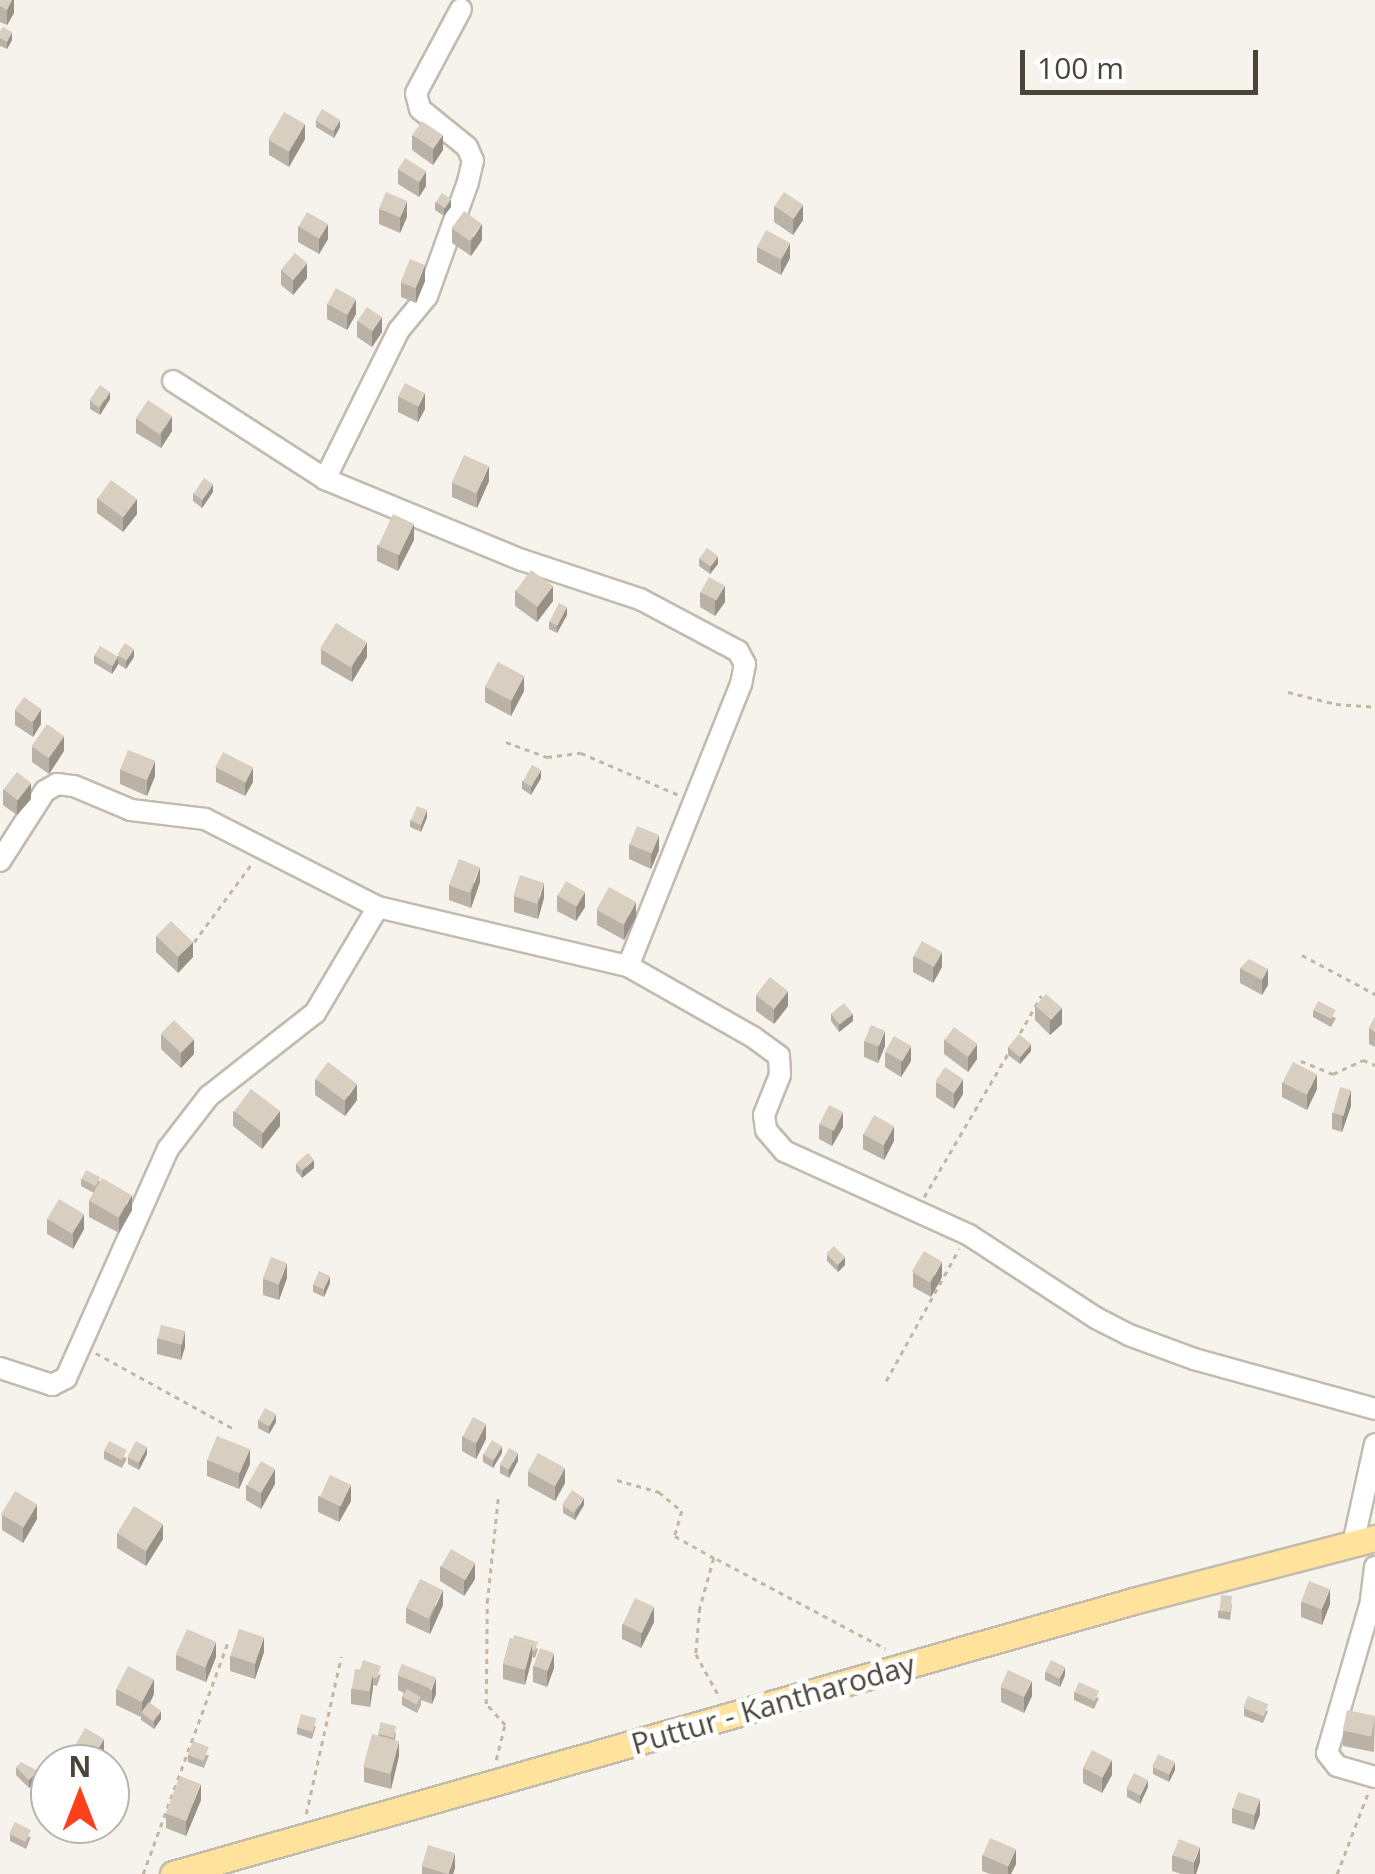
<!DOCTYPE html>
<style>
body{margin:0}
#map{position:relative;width:1375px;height:1874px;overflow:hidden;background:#f6f3ec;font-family:"Open Sans",sans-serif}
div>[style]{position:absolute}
.path>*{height:2.5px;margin-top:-1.25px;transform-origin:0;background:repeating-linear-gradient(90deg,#c4b79f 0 5px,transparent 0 10px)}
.roads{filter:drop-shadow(2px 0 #c2bbae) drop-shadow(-2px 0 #c2bbae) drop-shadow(0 2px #c2bbae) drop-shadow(0 -2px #c2bbae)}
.minor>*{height:20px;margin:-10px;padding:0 10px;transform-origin:10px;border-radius:10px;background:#fff}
.major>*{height:25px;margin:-12.5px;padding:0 12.5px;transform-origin:12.5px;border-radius:12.5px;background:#ffe39c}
.wall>*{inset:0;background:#bab2a6}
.shaded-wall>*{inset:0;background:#979187}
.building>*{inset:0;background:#d8cfc1;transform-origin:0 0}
span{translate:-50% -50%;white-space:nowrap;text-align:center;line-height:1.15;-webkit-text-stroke:9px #fff;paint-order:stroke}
.street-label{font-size:30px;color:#4b4439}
.north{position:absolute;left:30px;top:1744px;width:100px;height:100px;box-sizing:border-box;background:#fff;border:2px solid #b7b4b0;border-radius:50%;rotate:0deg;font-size:28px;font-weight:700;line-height:40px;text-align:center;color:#4b4439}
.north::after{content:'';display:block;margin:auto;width:35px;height:45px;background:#fc3f1d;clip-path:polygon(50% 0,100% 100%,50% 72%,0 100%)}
.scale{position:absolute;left:1020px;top:50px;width:238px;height:45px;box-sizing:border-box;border:5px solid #4b4439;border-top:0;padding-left:12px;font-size:30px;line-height:35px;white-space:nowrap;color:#4b4439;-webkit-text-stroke:8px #fff;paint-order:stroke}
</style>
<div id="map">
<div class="path">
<i style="left:1288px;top:692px;width:49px;rotate:14deg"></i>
<i style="left:1336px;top:704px;width:39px;rotate:4deg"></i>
<i style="left:506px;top:742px;width:44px;rotate:20.1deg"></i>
<i style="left:547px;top:757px;width:34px;rotate:-7deg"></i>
<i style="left:581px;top:753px;width:107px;rotate:23.2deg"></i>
<i style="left:194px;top:942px;width:99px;rotate:-53.6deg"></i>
<i style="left:1302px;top:955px;width:83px;rotate:28.1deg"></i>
<i style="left:1020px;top:1033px;width:43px;rotate:-60.4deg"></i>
<i style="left:1301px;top:1061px;width:35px;rotate:22deg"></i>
<i style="left:1333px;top:1074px;width:33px;rotate:-25deg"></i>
<i style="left:1363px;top:1060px;width:13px;rotate:23deg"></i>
<i style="left:924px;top:1197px;width:167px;rotate:-59.7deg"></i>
<i style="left:96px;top:1353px;width:158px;rotate:28.8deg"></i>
<i style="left:886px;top:1381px;width:151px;rotate:-61.1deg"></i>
<i style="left:617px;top:1480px;width:44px;rotate:15.9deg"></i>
<i style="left:659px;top:1492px;width:30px;rotate:40deg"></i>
<i style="left:682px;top:1511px;width:26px;rotate:106deg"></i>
<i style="left:675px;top:1536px;width:45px;rotate:29.4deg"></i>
<i style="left:714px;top:1558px;width:52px;rotate:105.6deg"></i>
<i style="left:700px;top:1608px;width:46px;rotate:95deg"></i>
<i style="left:696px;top:1654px;width:50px;rotate:61.4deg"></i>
<i style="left:717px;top:1559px;width:191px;rotate:28deg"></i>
<i style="left:496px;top:1760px;width:36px;rotate:-76deg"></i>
<i style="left:505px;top:1725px;width:28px;rotate:-132deg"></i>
<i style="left:486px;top:1704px;width:101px;rotate:-89.4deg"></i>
<i style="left:487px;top:1603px;width:105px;rotate:-84deg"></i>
<i style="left:306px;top:1814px;width:161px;rotate:-77.4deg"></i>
<i style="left:143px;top:1874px;width:245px;rotate:-69.9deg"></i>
<i style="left:1337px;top:1874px;width:87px;rotate:-69.1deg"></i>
</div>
<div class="roads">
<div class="minor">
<i style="left:173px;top:381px;width:181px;rotate:32.8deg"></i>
<i style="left:325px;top:479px;width:213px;rotate:22.4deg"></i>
<i style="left:522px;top:560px;width:124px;rotate:18.3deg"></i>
<i style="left:640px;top:599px;width:111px;rotate:28deg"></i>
<i style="left:738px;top:651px;width:15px;rotate:62deg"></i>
<i style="left:745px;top:664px;width:20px;rotate:101deg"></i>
<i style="left:741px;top:684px;width:304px;rotate:111.8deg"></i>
<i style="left:325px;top:479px;width:166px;rotate:-63.6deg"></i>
<i style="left:399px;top:330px;width:44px;rotate:-50.5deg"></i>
<i style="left:427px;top:296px;width:121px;rotate:-70.2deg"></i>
<i style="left:468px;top:182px;width:22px;rotate:-77deg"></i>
<i style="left:473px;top:161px;width:15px;rotate:-113deg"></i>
<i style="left:467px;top:147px;width:60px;rotate:-141deg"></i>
<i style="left:420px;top:109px;width:16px;rotate:-104deg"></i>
<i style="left:416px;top:93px;width:95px;rotate:-61.8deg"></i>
<i style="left:0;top:861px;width:83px;rotate:-57.3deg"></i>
<i style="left:45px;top:791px;width:14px;rotate:-30deg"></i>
<i style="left:57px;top:784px;width:17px;rotate:7deg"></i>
<i style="left:74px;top:786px;width:62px;rotate:22.8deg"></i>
<i style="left:131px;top:810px;width:75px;rotate:6.9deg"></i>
<i style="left:205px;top:819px;width:194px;rotate:27deg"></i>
<i style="left:378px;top:907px;width:257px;rotate:13.3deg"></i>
<i style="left:628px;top:966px;width:144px;rotate:29.6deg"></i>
<i style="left:753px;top:1037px;width:32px;rotate:36deg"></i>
<i style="left:779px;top:1056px;width:19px;rotate:87deg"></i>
<i style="left:780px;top:1075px;width:43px;rotate:111.8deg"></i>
<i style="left:764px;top:1115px;width:15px;rotate:82deg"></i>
<i style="left:766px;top:1130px;width:28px;rotate:49deg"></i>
<i style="left:784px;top:1151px;width:203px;rotate:24.4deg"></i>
<i style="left:969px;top:1235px;width:152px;rotate:33.2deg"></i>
<i style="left:1096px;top:1318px;width:37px;rotate:27deg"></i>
<i style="left:1129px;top:1335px;width:69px;rotate:20.3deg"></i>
<i style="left:1194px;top:1359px;width:188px;rotate:15.4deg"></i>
<i style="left:0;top:1368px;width:55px;rotate:18.1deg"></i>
<i style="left:52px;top:1385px;width:16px;rotate:-27deg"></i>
<i style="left:66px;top:1378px;width:251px;rotate:-66deg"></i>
<i style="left:168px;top:1149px;width:67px;rotate:-52.3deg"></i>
<i style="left:209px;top:1096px;width:135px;rotate:-38.1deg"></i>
<i style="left:315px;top:1013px;width:123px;rotate:-59.3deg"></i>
<i style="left:1353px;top:1544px;width:102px;rotate:-77.6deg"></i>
<i style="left:1375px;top:1567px;width:35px;rotate:97deg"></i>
<i style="left:1371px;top:1602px;width:157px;rotate:106.2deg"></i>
<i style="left:1327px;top:1753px;width:16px;rotate:52deg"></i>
<i style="left:1337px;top:1766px;width:40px;rotate:16deg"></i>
</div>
<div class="major">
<i style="left:173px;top:1874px;width:998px;rotate:-15.87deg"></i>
<i style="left:1133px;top:1601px;width:250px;rotate:-14.6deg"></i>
</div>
</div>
<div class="wall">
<i style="clip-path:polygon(0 0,14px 0,14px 13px,7px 25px,0 22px)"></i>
<i style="clip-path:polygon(0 31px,12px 40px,7px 49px,0 46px)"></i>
<i style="clip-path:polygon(316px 120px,340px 127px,334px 138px,316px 127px)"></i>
<i style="clip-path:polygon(412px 135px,443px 150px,433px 165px,412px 150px)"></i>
<i style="clip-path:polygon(305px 139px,289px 167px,269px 155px,269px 140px)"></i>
<i style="clip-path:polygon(398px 169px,426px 186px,419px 197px,398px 184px)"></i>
<i style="clip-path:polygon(435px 202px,451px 207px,444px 216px,435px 210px)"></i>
<i style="clip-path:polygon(774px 206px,803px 220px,793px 235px,774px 222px)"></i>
<i style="clip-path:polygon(379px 209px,407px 217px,400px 233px,379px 224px)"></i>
<i style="clip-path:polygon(298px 226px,328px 239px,319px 254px,298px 242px)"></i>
<i style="clip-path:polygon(452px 228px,482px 240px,471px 256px,452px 243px)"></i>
<i style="clip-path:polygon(757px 247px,790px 258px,781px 275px,757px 262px)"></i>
<i style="clip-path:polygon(281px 270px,307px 278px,293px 295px,281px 285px)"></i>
<i style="clip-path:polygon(425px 281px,416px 303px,401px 297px,401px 282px)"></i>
<i style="clip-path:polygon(327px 304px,356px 314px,347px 330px,327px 319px)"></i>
<i style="clip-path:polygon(357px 321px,382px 332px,372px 347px,357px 337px)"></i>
<i style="clip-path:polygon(398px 396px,425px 409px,418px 422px,398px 412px)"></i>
<i style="clip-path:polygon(110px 399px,100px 415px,90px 409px,90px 401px)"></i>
<i style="clip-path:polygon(136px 418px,172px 431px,161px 448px,136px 433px)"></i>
<i style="clip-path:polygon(489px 481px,477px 508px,452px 497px,452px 482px)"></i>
<i style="clip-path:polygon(213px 492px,202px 508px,193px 501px,193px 493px)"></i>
<i style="clip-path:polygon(97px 498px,137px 514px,123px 532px,97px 513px)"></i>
<i style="clip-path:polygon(414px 540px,398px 571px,377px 561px,377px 545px)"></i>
<i style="clip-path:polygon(699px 558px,718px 564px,710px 574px,699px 566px)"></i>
<i style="clip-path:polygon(515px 590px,553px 601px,537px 622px,515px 606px)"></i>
<i style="clip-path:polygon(700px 592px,725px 602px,715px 616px,700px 607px)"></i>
<i style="clip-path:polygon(567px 615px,557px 633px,549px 629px,549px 622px)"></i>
<i style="clip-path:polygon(321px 649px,367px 657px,352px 682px,321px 664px)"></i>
<i style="clip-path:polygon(94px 655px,117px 656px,134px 657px,126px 669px,118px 664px,112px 674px,94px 663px)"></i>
<i style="clip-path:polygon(485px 687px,524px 691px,511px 716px,485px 702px)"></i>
<i style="clip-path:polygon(15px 710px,41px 724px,33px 737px,15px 725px)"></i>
<i style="clip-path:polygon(32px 747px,64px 751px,49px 774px,32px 762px)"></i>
<i style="clip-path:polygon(216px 767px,253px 782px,245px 796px,216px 782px)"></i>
<i style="clip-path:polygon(120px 769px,155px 776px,147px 796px,120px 784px)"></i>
<i style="clip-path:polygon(541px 778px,531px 795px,522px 789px,522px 781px)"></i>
<i style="clip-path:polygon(3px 789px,31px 799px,17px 815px,3px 805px)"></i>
<i style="clip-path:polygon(427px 817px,421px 832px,410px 827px,410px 820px)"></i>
<i style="clip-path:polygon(629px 844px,659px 850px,651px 869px,629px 859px)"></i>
<i style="clip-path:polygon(480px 882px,471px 908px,449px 900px,449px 885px)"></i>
<i style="clip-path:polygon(557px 895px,585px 907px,576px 921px,557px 911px)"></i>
<i style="clip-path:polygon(514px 896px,544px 898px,538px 919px,514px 912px)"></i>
<i style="clip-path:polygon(597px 910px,636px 917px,624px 940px,597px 925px)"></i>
<i style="clip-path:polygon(156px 936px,193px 957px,178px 973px,156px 952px)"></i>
<i style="clip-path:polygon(913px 956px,942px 967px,933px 983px,913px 972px)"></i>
<i style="clip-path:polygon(1240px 968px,1268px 969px,1268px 985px,1262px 995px,1240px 983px)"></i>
<i style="clip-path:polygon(756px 995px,788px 1006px,774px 1024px,756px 1011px)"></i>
<i style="clip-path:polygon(1035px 1005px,1062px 1024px,1050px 1035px,1035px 1020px)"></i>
<i style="clip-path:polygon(1313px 1010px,1336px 1018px,1331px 1027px,1313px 1017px)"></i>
<i style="clip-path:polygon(831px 1014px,853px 1021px,839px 1032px,831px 1021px)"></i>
<i style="clip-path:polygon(1375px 1017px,1375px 1047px,1369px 1044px,1369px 1028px)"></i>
<i style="clip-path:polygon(161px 1034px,194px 1054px,181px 1068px,161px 1049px)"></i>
<i style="clip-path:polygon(944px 1039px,977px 1059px,968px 1072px,944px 1054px)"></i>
<i style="clip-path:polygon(864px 1041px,885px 1046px,878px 1063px,864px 1057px)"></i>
<i style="clip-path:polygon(1008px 1047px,1031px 1051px,1020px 1064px,1008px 1055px)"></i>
<i style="clip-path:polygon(885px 1052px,911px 1061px,901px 1077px,885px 1067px)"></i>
<i style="clip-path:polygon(315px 1079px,357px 1100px,345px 1116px,315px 1095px)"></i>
<i style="clip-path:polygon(936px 1082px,963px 1094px,954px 1109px,936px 1097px)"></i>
<i style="clip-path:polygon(1282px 1082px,1317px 1089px,1307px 1110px,1282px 1097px)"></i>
<i style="clip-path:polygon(1351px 1106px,1342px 1132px,1332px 1129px,1332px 1113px)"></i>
<i style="clip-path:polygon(233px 1111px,280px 1126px,262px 1149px,233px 1126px)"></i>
<i style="clip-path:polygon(819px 1124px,843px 1127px,832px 1146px,819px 1139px)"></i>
<i style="clip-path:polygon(863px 1134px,894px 1141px,884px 1160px,863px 1149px)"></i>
<i style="clip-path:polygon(296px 1164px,314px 1168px,302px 1178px,296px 1171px)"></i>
<i style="clip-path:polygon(81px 1179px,100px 1181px,132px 1210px,119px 1233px,89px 1217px,89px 1201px,94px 1193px,81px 1186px)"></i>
<i style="clip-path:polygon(47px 1219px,84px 1229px,73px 1249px,47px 1234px)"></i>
<i style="clip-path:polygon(827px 1254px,845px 1265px,838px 1272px,827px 1261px)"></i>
<i style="clip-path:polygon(913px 1272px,942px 1277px,931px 1297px,913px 1287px)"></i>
<i style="clip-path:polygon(287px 1278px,279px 1300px,263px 1295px,263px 1279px)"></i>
<i style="clip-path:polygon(330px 1283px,324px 1297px,313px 1292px,313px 1285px)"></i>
<i style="clip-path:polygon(185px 1331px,185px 1347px,181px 1360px,157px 1354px,157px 1338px)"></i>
<i style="clip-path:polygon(258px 1420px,276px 1422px,269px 1434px,258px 1428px)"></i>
<i style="clip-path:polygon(462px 1436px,486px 1439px,476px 1459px,462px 1451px)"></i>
<i style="clip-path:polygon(104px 1451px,127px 1458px,122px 1468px,104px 1459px)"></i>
<i style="clip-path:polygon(502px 1453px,493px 1468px,483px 1462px,483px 1454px)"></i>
<i style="clip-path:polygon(147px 1454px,139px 1470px,128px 1464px,128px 1457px)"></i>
<i style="clip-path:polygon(207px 1460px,250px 1464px,239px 1489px,207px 1476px)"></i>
<i style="clip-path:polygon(518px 1461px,509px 1478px,500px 1473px,500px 1465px)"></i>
<i style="clip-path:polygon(528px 1471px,565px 1483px,555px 1501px,528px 1486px)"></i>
<i style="clip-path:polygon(275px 1484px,261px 1509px,246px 1500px,246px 1485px)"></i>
<i style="clip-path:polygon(318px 1496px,351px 1501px,339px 1522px,318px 1512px)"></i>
<i style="clip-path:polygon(584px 1505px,575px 1520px,563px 1513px,563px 1506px)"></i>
<i style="clip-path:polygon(2px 1515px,37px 1519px,23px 1543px,2px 1530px)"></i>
<i style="clip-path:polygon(117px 1533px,163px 1539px,146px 1566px,117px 1548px)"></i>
<i style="clip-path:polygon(440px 1566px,475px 1579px,464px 1596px,440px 1581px)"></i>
<i style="clip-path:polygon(1301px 1602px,1330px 1604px,1322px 1625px,1301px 1617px)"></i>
<i style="clip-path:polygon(1232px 1604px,1230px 1620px,1218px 1618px,1218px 1611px)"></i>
<i style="clip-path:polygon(443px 1605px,430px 1634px,406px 1623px,406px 1608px)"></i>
<i style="clip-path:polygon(654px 1622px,641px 1648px,622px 1639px,622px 1624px)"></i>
<i style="clip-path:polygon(510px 1638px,538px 1649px,535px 1658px,532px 1657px,525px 1685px,503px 1679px,503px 1664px)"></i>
<i style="clip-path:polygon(264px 1652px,255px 1679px,230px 1671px,230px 1656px)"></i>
<i style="clip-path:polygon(176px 1655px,216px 1657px,206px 1682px,176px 1670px)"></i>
<i style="clip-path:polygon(402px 1664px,436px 1694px,432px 1704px,421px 1700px,421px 1705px,417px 1713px,402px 1705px,402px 1697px,404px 1693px,398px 1690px,398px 1675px)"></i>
<i style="clip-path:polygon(533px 1666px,554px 1668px,547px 1687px,533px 1682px)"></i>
<i style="clip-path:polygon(1045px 1672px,1065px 1675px,1060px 1687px,1045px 1680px)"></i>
<i style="clip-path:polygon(381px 1674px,377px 1686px,373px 1685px,370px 1707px,351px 1704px,351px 1689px)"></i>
<i style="clip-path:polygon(1001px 1687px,1032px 1696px,1024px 1713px,1001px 1702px)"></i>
<i style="clip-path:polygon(116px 1689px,154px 1694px,150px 1703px,161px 1719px,154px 1729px,141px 1720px,141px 1717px,116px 1705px)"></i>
<i style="clip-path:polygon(1074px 1692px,1099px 1698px,1094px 1709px,1074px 1700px)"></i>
<i style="clip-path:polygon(1244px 1708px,1268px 1711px,1263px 1723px,1244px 1716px)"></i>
<i style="clip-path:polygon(1375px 1716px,1374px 1752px,1343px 1746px,1343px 1731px)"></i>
<i style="clip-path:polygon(381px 1722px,396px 1733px,395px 1740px,399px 1756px,391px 1789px,364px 1782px,364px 1767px,378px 1736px)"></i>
<i style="clip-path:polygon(316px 1726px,312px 1739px,297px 1734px,297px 1727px)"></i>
<i style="clip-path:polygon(70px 1754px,104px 1754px,98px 1764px,70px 1764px)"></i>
<i style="clip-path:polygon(188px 1755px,209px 1755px,204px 1768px,188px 1762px)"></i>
<i style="clip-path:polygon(16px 1767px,38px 1779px,29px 1788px,16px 1775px)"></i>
<i style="clip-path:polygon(1153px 1767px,1175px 1770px,1169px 1782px,1153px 1774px)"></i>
<i style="clip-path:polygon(1083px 1768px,1112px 1775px,1102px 1793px,1083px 1783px)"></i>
<i style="clip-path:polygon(1148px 1787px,1140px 1804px,1127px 1797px,1127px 1789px)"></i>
<i style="clip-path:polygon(201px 1800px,186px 1836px,166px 1828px,166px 1813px)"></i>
<i style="clip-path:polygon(1232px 1808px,1260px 1814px,1254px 1830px,1232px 1823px)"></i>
<i style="clip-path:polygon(10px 1834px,31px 1837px,26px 1849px,10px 1841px)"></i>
<i style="clip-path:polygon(982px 1855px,1016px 1864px,1011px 1874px,990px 1874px,982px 1871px)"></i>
<i style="clip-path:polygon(1172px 1855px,1200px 1862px,1196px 1874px,1181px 1874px,1172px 1871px)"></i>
<i style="clip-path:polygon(422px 1866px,455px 1868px,453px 1874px,422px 1874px)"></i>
</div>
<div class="shaded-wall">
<i style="clip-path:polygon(12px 0,14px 0,14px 13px,7px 25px,7px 10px)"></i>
<i style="clip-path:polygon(12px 32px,12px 40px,7px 49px,7px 42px)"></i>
<i style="clip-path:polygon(340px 120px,340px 127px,334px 138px,334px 131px)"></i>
<i style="clip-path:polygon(305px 124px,305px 139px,289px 167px,289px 152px)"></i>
<i style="clip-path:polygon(443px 135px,443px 150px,433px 165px,433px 149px)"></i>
<i style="clip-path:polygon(426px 171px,426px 186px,419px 197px,419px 182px)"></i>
<i style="clip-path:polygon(451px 199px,451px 207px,444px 216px,444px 208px)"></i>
<i style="clip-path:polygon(407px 201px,407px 217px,400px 233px,400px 218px)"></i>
<i style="clip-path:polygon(803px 205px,803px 220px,793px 235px,793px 219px)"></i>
<i style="clip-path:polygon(328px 224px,328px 239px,319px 254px,319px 239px)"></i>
<i style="clip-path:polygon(482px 224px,482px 240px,471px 256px,471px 241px)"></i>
<i style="clip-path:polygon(790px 243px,790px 258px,781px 275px,781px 260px)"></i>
<i style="clip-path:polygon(307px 263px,307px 278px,293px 295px,293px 280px)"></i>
<i style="clip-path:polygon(425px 265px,425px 281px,416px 303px,416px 288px)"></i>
<i style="clip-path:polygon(356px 299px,356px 314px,347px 330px,347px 315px)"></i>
<i style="clip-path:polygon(382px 317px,382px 332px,372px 347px,372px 331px)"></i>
<i style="clip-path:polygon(110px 392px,110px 399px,100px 415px,100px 408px)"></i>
<i style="clip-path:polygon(425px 393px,425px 409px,418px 422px,418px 407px)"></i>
<i style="clip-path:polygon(172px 416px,172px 431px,161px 448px,161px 433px)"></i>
<i style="clip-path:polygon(489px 466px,489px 481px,477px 508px,477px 493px)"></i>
<i style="clip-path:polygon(213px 484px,213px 492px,202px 508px,202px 500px)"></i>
<i style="clip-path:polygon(137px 499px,137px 514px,123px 532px,123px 517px)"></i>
<i style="clip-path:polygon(414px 524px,414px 540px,398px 571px,398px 556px)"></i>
<i style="clip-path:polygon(718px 556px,718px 564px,710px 574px,710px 566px)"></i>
<i style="clip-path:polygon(553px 586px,553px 601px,537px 622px,537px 607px)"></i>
<i style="clip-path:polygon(725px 586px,725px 602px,715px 616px,715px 601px)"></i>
<i style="clip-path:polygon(567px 607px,567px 615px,557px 633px,557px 626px)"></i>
<i style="clip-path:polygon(367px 642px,367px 657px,352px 682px,352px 667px)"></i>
<i style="clip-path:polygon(134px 649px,134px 657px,126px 669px,126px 661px)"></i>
<i style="clip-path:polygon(118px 657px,118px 665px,112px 674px,112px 667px)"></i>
<i style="clip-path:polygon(524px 676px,524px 691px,511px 716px,511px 700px)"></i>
<i style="clip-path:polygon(41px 709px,41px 724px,33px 737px,33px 722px)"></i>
<i style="clip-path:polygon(64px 736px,64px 751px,49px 774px,49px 758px)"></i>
<i style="clip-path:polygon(155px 761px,155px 776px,147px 796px,147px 780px)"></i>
<i style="clip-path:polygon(253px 767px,253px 782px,245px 796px,245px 781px)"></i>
<i style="clip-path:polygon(541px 770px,541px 778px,531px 795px,531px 787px)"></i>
<i style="clip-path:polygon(31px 783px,31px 799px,17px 815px,17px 800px)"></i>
<i style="clip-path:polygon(427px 810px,427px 817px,421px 832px,421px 824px)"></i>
<i style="clip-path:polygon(659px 835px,659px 850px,651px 869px,651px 853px)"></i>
<i style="clip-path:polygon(480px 867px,480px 882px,471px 908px,471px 893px)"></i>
<i style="clip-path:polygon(544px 883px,544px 898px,538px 919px,538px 904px)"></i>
<i style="clip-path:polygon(585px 892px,585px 907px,576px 921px,576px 906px)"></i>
<i style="clip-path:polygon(636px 902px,636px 917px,624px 940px,624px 925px)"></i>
<i style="clip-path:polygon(193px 942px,193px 957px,178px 973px,178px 957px)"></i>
<i style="clip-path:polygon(942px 952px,942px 967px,933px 983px,933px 968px)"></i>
<i style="clip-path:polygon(1268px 969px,1268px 985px,1262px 995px,1262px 980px)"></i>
<i style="clip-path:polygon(788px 991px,788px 1006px,774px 1024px,774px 1009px)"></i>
<i style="clip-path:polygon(1062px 1008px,1062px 1024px,1050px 1035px,1050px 1020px)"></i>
<i style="clip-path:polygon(853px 1014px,853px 1021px,839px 1032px,839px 1024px)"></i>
<i style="clip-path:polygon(885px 1031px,885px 1046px,878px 1063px,878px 1048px)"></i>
<i style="clip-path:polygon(194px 1039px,194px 1054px,181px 1068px,181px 1052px)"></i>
<i style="clip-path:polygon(977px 1044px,977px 1059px,968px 1072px,968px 1056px)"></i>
<i style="clip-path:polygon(1031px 1044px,1031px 1051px,1020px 1064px,1020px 1057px)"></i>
<i style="clip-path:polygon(911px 1046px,911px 1061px,901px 1077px,901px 1062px)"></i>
<i style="clip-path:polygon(1317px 1074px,1317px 1089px,1307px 1110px,1307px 1095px)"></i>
<i style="clip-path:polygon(963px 1079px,963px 1094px,954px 1109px,954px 1093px)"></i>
<i style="clip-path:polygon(357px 1084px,357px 1100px,345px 1116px,345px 1101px)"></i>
<i style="clip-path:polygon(1351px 1090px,1351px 1106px,1342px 1132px,1342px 1117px)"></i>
<i style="clip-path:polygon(280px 1111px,280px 1126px,262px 1149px,262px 1134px)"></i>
<i style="clip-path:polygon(843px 1112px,843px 1127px,832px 1146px,832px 1131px)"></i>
<i style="clip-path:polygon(894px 1126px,894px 1141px,884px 1160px,884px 1145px)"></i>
<i style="clip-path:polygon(314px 1160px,314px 1168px,302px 1178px,302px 1171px)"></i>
<i style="clip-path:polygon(132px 1195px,132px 1210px,119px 1233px,119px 1218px)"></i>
<i style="clip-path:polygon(84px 1214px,84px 1229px,73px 1249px,73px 1233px)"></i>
<i style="clip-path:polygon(845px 1257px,845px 1265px,838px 1272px,838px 1265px)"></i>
<i style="clip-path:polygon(942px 1262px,942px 1277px,931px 1297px,931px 1282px)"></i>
<i style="clip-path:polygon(287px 1263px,287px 1278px,279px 1300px,279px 1285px)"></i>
<i style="clip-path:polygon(330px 1276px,330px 1283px,324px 1297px,324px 1289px)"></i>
<i style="clip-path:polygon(185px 1331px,185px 1347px,181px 1360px,181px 1345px)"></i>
<i style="clip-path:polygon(276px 1414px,276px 1422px,269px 1434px,269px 1426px)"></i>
<i style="clip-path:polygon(486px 1424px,486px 1439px,476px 1459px,476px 1443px)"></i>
<i style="clip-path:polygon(502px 1446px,502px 1453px,493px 1468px,493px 1460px)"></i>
<i style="clip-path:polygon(147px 1447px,147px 1454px,139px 1470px,139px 1462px)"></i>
<i style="clip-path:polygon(250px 1449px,250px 1464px,239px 1489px,239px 1474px)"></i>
<i style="clip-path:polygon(518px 1453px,518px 1461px,509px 1478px,509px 1470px)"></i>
<i style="clip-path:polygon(565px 1468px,565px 1483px,555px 1501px,555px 1486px)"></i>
<i style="clip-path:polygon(275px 1469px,275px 1484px,261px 1509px,261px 1493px)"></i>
<i style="clip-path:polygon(351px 1485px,351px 1501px,339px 1522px,339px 1507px)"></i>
<i style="clip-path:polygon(584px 1498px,584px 1505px,575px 1520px,575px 1513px)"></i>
<i style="clip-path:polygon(37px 1504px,37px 1519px,23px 1543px,23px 1528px)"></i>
<i style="clip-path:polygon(163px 1524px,163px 1539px,146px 1566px,146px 1551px)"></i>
<i style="clip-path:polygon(475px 1563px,475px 1579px,464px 1596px,464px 1581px)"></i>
<i style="clip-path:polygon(1330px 1589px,1330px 1604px,1322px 1625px,1322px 1609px)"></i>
<i style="clip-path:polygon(443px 1590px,443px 1605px,430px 1634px,430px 1619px)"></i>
<i style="clip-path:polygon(654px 1607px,654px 1622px,641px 1648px,641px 1633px)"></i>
<i style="clip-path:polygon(264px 1637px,264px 1652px,255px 1679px,255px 1664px)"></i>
<i style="clip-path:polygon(216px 1642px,216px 1657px,206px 1682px,206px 1667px)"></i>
<i style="clip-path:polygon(532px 1644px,532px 1659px,525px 1685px,525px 1670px)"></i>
<i style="clip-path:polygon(554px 1653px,554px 1668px,547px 1687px,547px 1671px)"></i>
<i style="clip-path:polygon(1065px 1667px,1065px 1675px,1060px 1687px,1060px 1679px)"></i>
<i style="clip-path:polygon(373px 1672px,373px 1688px,370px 1707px,370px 1692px)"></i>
<i style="clip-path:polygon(436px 1678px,436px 1694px,432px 1704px,432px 1689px)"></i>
<i style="clip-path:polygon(154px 1679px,154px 1694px,144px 1714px,142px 1713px,142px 1702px)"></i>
<i style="clip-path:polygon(1032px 1681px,1032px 1696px,1024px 1713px,1024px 1697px)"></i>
<i style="clip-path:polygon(161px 1711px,161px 1719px,154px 1729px,154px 1721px)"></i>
<i style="clip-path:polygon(104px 1739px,104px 1754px,98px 1764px,89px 1764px)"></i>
<i style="clip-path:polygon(399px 1741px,399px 1756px,391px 1789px,391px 1774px)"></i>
<i style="clip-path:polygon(1112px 1760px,1112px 1775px,1102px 1793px,1102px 1778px)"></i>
<i style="clip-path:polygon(1175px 1762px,1175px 1770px,1169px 1782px,1169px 1774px)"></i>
<i style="clip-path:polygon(38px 1771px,38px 1779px,29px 1788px,29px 1780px)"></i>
<i style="clip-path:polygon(1148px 1780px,1148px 1787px,1140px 1804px,1140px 1796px)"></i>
<i style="clip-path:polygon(201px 1784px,201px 1800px,186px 1836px,186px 1821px)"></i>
<i style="clip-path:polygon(1260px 1799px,1260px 1814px,1254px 1830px,1254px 1815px)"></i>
<i style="clip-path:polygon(1200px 1847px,1200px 1862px,1196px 1874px,1194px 1874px,1194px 1863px)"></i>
<i style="clip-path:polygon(1016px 1849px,1016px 1864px,1011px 1874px,1008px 1874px,1008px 1867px)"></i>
<i style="clip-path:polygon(455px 1853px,455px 1868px,453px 1874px,449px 1874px)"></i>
</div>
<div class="building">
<i style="clip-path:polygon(0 0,12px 0,7px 10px,0 6px)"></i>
<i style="clip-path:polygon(3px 27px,12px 32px,7px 42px,0 38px,0 31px)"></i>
<i style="left:322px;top:109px;width:21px;height:13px;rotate:31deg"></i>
<i style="left:284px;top:112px;width:24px;height:32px;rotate:30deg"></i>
<i style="left:422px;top:121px;width:25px;height:17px;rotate:34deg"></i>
<i style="left:405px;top:158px;width:25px;height:13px;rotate:32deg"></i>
<i style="left:386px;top:192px;width:23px;height:18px;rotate:23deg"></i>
<i style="left:784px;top:192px;width:23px;height:17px;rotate:34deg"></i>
<i style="left:442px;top:193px;width:11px;height:11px;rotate:34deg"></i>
<i style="left:464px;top:211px;width:22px;height:21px;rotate:36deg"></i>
<i style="left:307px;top:212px;width:24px;height:17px;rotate:30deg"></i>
<i style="left:766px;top:230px;width:27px;height:19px;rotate:28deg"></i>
<i style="left:295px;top:253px;width:16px;height:22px;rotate:40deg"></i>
<i style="left:410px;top:259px;width:16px;height:25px;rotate:22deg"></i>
<i style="left:336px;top:288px;width:23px;height:18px;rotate:29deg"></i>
<i style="left:367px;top:307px;width:18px;height:17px;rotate:34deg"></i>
<i style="left:405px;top:383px;width:22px;height:15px;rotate:27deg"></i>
<i style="left:100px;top:385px;width:12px;height:19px;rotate:35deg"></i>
<i style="left:148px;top:400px;width:29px;height:22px;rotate:34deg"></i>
<i style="left:464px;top:455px;width:27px;height:30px;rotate:24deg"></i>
<i style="left:204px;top:478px;width:11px;height:19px;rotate:34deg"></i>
<i style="left:111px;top:480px;width:32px;height:23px;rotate:36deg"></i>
<i style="left:393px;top:514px;width:23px;height:35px;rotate:25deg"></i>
<i style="left:707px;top:548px;width:14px;height:13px;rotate:36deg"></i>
<i style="left:531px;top:570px;width:27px;height:26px;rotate:36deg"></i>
<i style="left:709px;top:577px;width:18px;height:17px;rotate:29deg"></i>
<i style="left:559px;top:603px;width:9px;height:21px;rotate:27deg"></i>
<i style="left:336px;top:623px;width:36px;height:30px;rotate:32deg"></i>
<i style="left:125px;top:643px;width:11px;height:14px;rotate:34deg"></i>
<i style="left:100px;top:646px;width:21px;height:11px;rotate:31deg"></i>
<i style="left:498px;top:662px;width:30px;height:28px;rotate:28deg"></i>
<i style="left:24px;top:697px;width:21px;height:16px;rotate:35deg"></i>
<i style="left:47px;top:724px;width:21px;height:27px;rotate:35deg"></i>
<i style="left:128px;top:750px;width:29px;height:21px;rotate:22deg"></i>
<i style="left:223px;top:752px;width:34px;height:17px;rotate:27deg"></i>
<i style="left:532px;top:765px;width:10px;height:19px;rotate:29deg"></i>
<i style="left:17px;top:772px;width:18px;height:22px;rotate:38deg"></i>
<i style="left:417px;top:806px;width:11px;height:16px;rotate:22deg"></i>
<i style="left:637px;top:826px;width:24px;height:20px;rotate:22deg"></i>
<i style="left:459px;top:859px;width:22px;height:28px;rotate:21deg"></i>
<i style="left:520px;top:875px;width:25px;height:22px;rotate:18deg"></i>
<i style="left:566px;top:881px;width:22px;height:17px;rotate:30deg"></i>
<i style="left:609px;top:887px;width:31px;height:26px;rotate:29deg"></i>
<i style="left:171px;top:921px;width:30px;height:21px;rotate:44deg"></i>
<i style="left:922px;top:941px;width:23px;height:17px;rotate:29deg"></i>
<i style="clip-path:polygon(1249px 959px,1268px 969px,1262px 980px,1240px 968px)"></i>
<i style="left:770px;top:977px;width:23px;height:23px;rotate:38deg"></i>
<i style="left:1046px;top:994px;width:21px;height:16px;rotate:41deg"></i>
<i style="left:1318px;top:1001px;width:20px;height:10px;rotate:27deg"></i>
<i style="left:844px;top:1003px;width:14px;height:17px;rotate:51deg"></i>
<i style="clip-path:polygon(1375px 1017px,1375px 1032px,1369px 1028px)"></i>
<i style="left:174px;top:1020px;width:28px;height:19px;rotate:44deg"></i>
<i style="left:871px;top:1025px;width:15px;height:17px;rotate:23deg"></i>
<i style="left:954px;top:1027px;width:29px;height:16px;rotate:36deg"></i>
<i style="left:1019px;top:1034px;width:16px;height:17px;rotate:40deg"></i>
<i style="left:894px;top:1036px;width:20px;height:18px;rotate:30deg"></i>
<i style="left:328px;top:1062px;width:36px;height:21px;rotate:37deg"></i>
<i style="left:1293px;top:1062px;width:27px;height:23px;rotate:27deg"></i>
<i style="left:945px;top:1067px;width:22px;height:17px;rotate:34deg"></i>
<i style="left:1340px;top:1087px;width:11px;height:27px;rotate:15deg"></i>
<i style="left:251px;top:1089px;width:36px;height:28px;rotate:37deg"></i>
<i style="left:829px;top:1105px;width:16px;height:21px;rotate:27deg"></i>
<i style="left:874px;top:1115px;width:23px;height:22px;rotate:29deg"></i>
<i style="left:308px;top:1153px;width:9px;height:16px;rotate:49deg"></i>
<i style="left:86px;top:1170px;width:16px;height:10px;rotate:27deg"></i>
<i style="left:102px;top:1178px;width:34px;height:26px;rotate:30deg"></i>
<i style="left:59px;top:1199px;width:29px;height:23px;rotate:31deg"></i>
<i style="left:834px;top:1246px;width:16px;height:11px;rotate:45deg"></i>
<i style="left:924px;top:1251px;width:21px;height:24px;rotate:31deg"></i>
<i style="left:271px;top:1257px;width:17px;height:23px;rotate:21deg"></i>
<i style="left:319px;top:1271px;width:12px;height:15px;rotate:24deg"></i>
<i style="left:161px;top:1325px;width:25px;height:14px;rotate:14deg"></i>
<i style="left:265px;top:1408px;width:13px;height:14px;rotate:29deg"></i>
<i style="left:473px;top:1417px;width:15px;height:22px;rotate:28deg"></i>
<i style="left:217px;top:1436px;width:35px;height:26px;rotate:22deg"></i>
<i style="left:492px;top:1440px;width:12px;height:17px;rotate:31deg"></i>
<i style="left:109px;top:1441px;width:20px;height:11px;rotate:27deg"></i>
<i style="left:136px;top:1441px;width:13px;height:18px;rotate:29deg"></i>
<i style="left:509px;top:1448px;width:10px;height:19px;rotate:29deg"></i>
<i style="left:538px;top:1453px;width:31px;height:21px;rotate:29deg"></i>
<i style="left:261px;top:1461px;width:16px;height:28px;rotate:30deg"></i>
<i style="left:330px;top:1475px;width:23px;height:24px;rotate:25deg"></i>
<i style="left:572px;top:1490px;width:14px;height:18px;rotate:34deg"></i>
<i style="left:15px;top:1491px;width:26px;height:27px;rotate:31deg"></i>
<i style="left:134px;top:1506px;width:34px;height:32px;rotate:32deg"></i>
<i style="left:451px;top:1549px;width:28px;height:20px;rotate:30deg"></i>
<i style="left:420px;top:1579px;width:25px;height:32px;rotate:26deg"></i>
<i style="left:1309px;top:1581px;width:22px;height:22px;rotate:21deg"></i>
<i style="left:1221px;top:1595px;width:11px;height:16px;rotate:5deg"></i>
<i style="left:635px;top:1598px;width:21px;height:29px;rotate:25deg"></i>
<i style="left:187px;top:1629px;width:32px;height:28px;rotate:24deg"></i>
<i style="left:239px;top:1629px;width:26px;height:28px;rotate:18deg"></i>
<i style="clip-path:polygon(514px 1635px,538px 1642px,535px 1651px,532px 1650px,532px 1644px,513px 1639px)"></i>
<i style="left:510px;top:1638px;width:23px;height:27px;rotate:15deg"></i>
<i style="left:540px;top:1648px;width:15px;height:19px;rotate:20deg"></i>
<i style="clip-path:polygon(363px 1660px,381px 1666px,377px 1678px,373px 1677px,373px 1672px,360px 1670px)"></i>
<i style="left:1051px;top:1660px;width:16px;height:13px;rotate:27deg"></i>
<i style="left:402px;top:1664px;width:37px;height:12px;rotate:22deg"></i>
<i style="left:128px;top:1666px;width:29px;height:26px;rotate:27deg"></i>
<i style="left:355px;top:1669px;width:18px;height:20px;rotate:9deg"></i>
<i style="left:1008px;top:1670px;width:26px;height:18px;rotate:25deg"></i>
<i style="left:1079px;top:1682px;width:22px;height:11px;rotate:24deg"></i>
<i style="left:407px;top:1689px;width:16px;height:9px;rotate:30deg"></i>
<i style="left:1248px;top:1696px;width:22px;height:13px;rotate:22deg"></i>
<i style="left:149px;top:1702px;width:15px;height:13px;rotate:37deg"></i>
<i style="left:1347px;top:1710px;width:29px;height:21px;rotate:12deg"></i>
<i style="left:301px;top:1714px;width:16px;height:14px;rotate:15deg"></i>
<i style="left:381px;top:1722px;width:16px;height:12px;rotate:15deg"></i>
<i style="left:85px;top:1728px;width:22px;height:30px;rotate:30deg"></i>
<i style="left:372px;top:1734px;width:28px;height:34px;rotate:15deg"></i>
<i style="left:193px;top:1741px;width:17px;height:15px;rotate:21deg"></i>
<i style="left:1092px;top:1750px;width:22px;height:20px;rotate:27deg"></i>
<i style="left:1158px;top:1754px;width:19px;height:14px;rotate:25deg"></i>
<i style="clip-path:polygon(21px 1762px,38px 1771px,29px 1780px,16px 1767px)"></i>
<i style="left:1134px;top:1773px;width:16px;height:17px;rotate:27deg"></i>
<i style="left:180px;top:1776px;width:22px;height:40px;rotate:21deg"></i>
<i style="left:1238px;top:1792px;width:23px;height:17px;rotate:18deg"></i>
<i style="left:15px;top:1822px;width:18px;height:13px;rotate:27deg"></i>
<i style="left:990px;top:1838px;width:28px;height:19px;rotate:23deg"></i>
<i style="left:1179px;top:1839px;width:22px;height:17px;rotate:21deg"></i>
<i style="left:428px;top:1845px;width:28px;height:22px;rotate:17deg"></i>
</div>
<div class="street-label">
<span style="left:773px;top:1704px;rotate:-16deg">Puttur - Kantharoday</span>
</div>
<div class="north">N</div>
<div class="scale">100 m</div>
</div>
